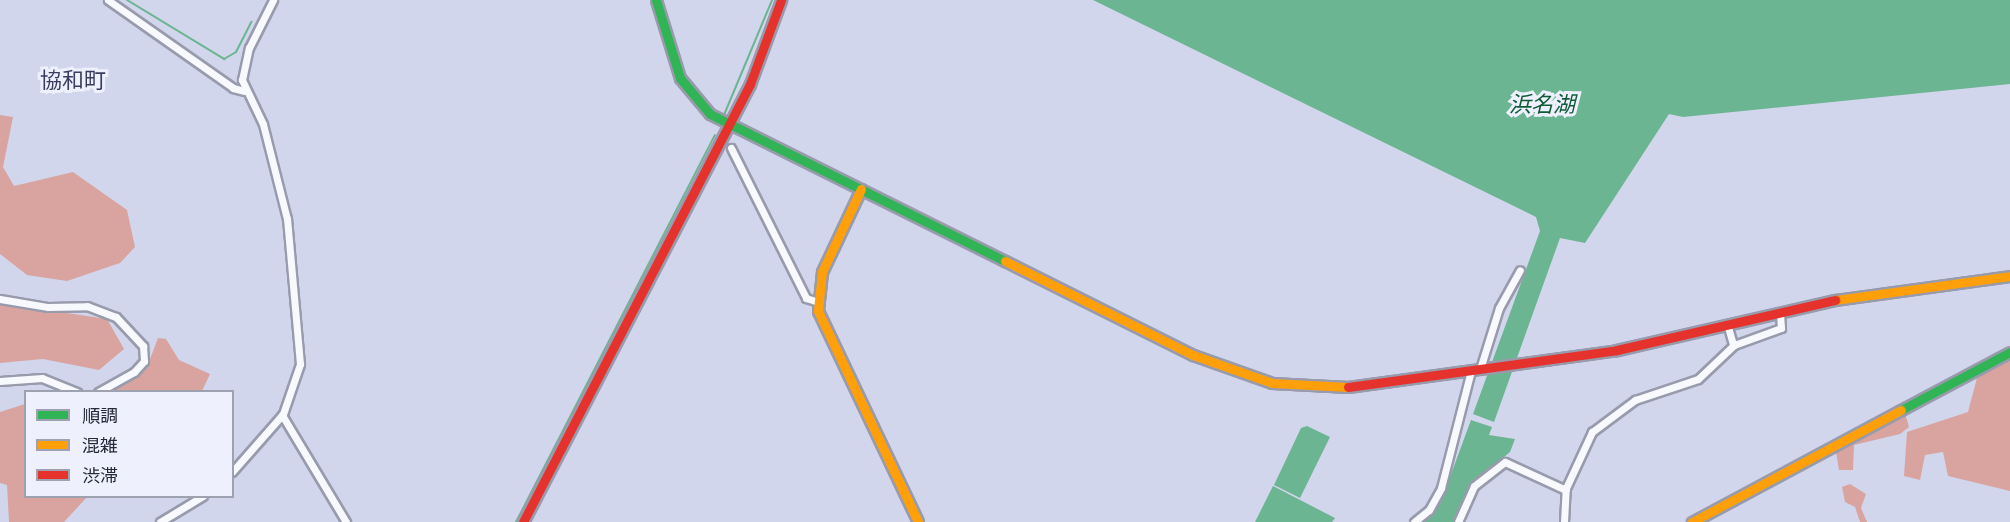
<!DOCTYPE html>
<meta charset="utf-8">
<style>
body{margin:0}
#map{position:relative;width:2010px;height:522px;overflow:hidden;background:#d1d6ec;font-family:Spectral,"Noto Sans JP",serif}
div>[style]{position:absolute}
.forest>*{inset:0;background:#d9a4a0}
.water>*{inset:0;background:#6cb592}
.stream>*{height:2px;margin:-1px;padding:0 1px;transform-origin:1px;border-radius:1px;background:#6cb592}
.roads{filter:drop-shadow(2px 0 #989bac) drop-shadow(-2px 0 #989bac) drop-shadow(0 2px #989bac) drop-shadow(0 -2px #989bac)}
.street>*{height:7px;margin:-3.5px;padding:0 3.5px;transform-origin:3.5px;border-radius:3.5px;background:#f8f9fc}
.fast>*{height:9px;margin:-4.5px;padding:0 4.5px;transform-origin:4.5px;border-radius:4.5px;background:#30b455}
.slow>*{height:9px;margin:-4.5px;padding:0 4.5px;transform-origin:4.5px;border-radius:4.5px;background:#ff9f0a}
.jam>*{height:9px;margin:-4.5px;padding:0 4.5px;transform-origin:4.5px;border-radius:4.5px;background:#e5322d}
span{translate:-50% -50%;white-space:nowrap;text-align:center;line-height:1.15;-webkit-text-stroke:6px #eef1fd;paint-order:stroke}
.neighbourhood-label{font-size:22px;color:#383e5f}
.water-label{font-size:22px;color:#115c36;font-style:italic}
.legend{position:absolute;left:24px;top:390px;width:210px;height:108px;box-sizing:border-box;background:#eef1fd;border:2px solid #9ea1af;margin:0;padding:8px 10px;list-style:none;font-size:18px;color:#262939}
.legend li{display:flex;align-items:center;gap:12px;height:30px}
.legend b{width:30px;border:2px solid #9ea1af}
</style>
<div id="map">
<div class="forest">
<i style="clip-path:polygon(0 115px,13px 117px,3px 167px,14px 186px,73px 172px,127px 210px,135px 247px,120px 263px,67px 281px,27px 275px,0 254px)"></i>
<i style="clip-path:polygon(0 303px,107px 319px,124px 349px,99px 370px,43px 359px,0 363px)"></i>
<i style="clip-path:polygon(158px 338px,166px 339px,179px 360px,210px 374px,202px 391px,103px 392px,147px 367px)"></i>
<i style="clip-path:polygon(2010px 357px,2010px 491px,1948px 476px,1943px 452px,1925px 455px,1920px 480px,1904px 476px,1907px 432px,1968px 412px,1978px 374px)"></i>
<i style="clip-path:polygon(25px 404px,26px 496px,87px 497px,64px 522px,9px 522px,7px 485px,0 483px,0 412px)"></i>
<i style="clip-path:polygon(1905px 413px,1909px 427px,1900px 434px,1854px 445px,1853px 470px,1839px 470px,1836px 452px)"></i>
<i style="clip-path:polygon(1850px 484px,1866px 494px,1861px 508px,1867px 522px,1860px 522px,1855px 507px,1845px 502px,1842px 487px)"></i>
</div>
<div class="water">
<i style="clip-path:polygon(1093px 0,2010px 0,2010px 84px,1683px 117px,1669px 114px,1585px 243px,1560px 238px,1494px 422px,1473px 414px,1540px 231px,1536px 217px)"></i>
<i style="clip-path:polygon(1471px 420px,1492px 427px,1489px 435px,1515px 439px,1510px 452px,1472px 484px,1453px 522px,1421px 522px,1440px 504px)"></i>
<i style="clip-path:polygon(1307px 426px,1330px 437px,1300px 498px,1274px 485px,1301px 428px)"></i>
<i style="clip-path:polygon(1273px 486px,1335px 518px,1332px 522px,1255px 522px)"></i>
</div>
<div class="stream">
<i style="left:127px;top:0;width:114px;rotate:31.3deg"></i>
<i style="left:224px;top:59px;width:14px;rotate:-30deg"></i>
<i style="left:236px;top:52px;width:34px;rotate:-63deg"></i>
<i style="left:724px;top:115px;width:125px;rotate:-67.3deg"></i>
<i style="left:516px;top:522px;width:435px;rotate:-62.8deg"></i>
</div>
<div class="roads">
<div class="street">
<i style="left:108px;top:0;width:153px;rotate:35.1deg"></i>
<i style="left:233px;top:88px;width:11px;rotate:15deg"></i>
<i style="left:731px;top:148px;width:168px;rotate:63.4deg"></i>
<i style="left:806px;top:298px;width:13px;rotate:18deg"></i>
<i style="left:0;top:299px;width:49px;rotate:9.5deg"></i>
<i style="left:48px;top:307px;width:39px;rotate:-1deg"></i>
<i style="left:87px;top:306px;width:31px;rotate:21deg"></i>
<i style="left:116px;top:317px;width:40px;rotate:47deg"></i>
<i style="left:143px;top:346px;width:15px;rotate:86deg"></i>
<i style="left:144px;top:361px;width:15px;rotate:132deg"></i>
<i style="left:134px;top:372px;width:41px;rotate:150.9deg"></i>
<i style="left:1728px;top:327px;width:19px;rotate:74deg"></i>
<i style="left:1480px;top:369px;width:64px;rotate:-72.7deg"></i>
<i style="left:1499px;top:308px;width:43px;rotate:-61.1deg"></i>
<i style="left:0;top:381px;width:42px;rotate:-4.1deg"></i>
<i style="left:42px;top:378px;width:38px;rotate:22deg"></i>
<i style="left:282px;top:415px;width:125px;rotate:59.1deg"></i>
<i style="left:232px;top:472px;width:77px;rotate:-48.7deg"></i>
<i style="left:283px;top:414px;width:53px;rotate:-71.2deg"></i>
<i style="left:300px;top:364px;width:146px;rotate:-95.1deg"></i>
<i style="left:287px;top:219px;width:98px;rotate:-104.2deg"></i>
<i style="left:263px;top:124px;width:49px;rotate:-115.5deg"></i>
<i style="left:242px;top:80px;width:33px;rotate:-78deg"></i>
<i style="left:249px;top:48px;width:54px;rotate:-63.4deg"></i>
<i style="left:160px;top:522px;width:50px;rotate:-31.2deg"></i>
<i style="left:1414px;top:522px;width:19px;rotate:-39deg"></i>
<i style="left:1429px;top:510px;width:25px;rotate:-61deg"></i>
<i style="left:1441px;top:488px;width:122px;rotate:-75.7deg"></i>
<i style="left:1458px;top:522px;width:39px;rotate:-66deg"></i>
<i style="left:1474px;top:486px;width:39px;rotate:-38deg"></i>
<i style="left:1505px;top:462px;width:67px;rotate:24.7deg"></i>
<i style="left:1564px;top:522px;width:34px;rotate:-87deg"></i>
<i style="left:1566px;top:488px;width:62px;rotate:-65.1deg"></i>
<i style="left:1592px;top:432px;width:54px;rotate:-36.7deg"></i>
<i style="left:1635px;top:400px;width:66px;rotate:-18.4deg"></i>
<i style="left:1698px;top:379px;width:50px;rotate:-43.4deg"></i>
<i style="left:1734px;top:345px;width:50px;rotate:-19.9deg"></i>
<i style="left:1781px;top:328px;width:15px;rotate:-94deg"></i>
</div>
<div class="fast">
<i style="left:656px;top:0;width:82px;rotate:72.9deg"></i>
<i style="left:680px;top:78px;width:47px;rotate:50.2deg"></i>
<i style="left:710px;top:114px;width:330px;rotate:26.5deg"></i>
<i style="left:1901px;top:410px;width:123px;rotate:-28deg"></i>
</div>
<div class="slow">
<i style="left:861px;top:189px;width:92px;rotate:115.2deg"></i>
<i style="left:822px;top:272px;width:39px;rotate:96deg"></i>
<i style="left:818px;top:311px;width:233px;rotate:64.6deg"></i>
<i style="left:1005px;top:261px;width:210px;rotate:26.6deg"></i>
<i style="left:1193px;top:355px;width:84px;rotate:19.5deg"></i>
<i style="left:1272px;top:383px;width:76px;rotate:3deg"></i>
<i style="left:1835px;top:300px;width:177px;rotate:-7.8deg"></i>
<i style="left:1692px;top:522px;width:237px;rotate:-28.2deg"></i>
</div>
<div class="jam">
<i style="left:1348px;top:387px;width:272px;rotate:-7.8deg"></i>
<i style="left:1617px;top:350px;width:224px;rotate:-12.9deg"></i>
<i style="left:523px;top:522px;width:493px;rotate:-62.6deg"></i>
<i style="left:750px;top:84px;width:90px;rotate:-69.7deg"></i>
</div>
</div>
<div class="neighbourhood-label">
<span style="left:73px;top:82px">協和町</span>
</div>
<div class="water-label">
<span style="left:1542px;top:106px">浜名湖</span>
</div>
<ul class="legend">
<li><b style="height:8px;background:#30b455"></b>順調</li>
<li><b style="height:8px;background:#ff9f0a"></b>混雑</li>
<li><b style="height:8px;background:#e5322d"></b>渋滞</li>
</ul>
</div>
